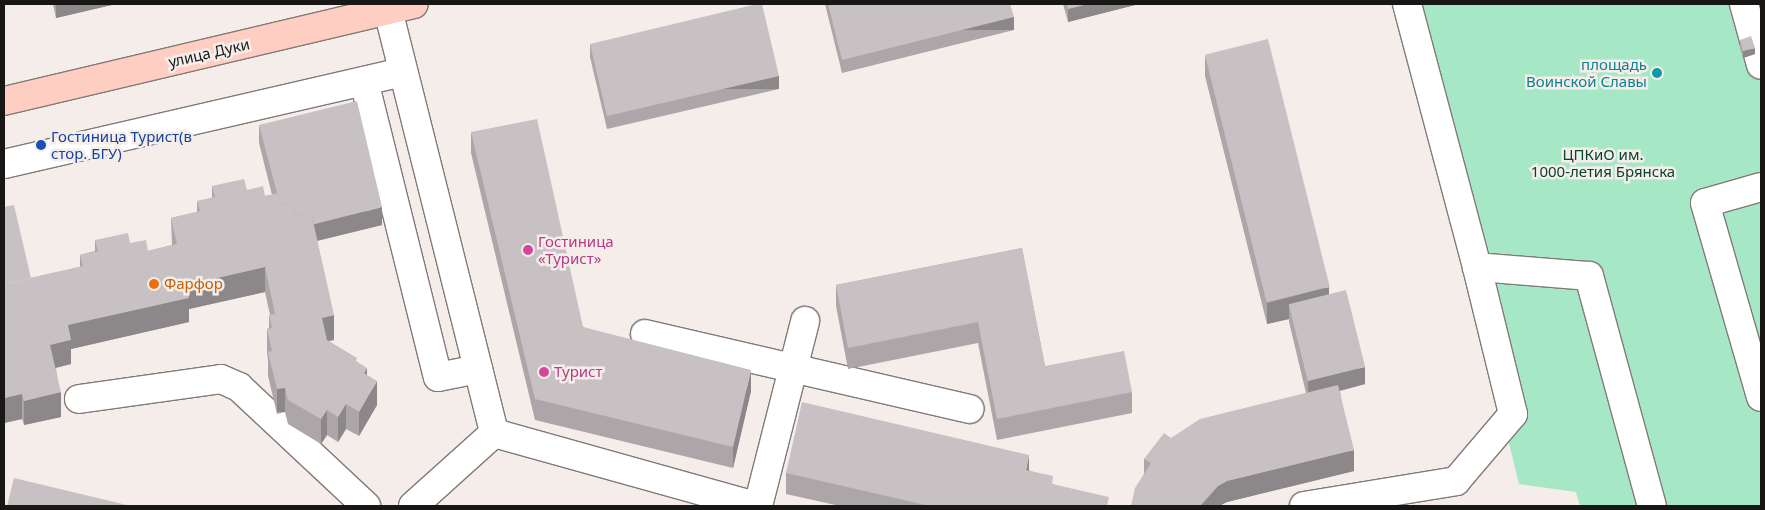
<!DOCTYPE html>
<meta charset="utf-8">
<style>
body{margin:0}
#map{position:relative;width:1765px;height:510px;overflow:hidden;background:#f4edea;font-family:"Noto Sans",sans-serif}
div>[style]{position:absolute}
.green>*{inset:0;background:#a6e7c6}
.roads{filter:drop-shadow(1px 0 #817a78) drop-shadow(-1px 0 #817a78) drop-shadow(0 1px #817a78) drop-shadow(0 -1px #817a78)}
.minor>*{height:28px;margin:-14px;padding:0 14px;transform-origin:14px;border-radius:14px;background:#fff}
.major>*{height:28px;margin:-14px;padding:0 14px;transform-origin:14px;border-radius:14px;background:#fdcec1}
.wall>*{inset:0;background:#aca6a9}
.shaded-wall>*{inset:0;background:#8c8789;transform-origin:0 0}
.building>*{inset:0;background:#c8c1c4;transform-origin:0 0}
.dots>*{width:14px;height:14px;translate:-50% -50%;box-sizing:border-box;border:2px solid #f4edea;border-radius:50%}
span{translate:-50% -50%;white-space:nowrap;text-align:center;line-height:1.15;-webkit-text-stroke:5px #f4edea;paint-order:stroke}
.street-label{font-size:15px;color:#191716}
.culture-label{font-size:15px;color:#0d838f}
.right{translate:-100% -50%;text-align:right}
.transit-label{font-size:15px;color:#164399}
.left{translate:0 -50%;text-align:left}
.park-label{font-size:15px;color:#06442e}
.hotel-label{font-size:15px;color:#b23c85}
.food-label{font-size:15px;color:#c56008}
.frame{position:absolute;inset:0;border:5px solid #191716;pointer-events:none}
</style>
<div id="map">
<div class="green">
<i style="clip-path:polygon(1401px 4px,1761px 4px,1761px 506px,1580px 506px,1576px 492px,1519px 484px)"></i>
</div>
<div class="roads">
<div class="minor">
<i style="left:1744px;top:4px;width:63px;rotate:74.4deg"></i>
<i style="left:388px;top:10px;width:436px;rotate:75.9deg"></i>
<i style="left:364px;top:81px;width:305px;rotate:76deg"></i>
<i style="left:438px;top:377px;width:41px;rotate:-11.3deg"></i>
<i style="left:4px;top:164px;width:409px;rotate:-13deg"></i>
<i style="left:1761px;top:187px;width:58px;rotate:164.1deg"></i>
<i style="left:1705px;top:203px;width:202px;rotate:73.9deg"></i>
<i style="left:1477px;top:267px;width:112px;rotate:4.6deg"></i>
<i style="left:1589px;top:276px;width:238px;rotate:74.7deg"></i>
<i style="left:645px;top:334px;width:333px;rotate:13deg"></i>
<i style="left:79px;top:399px;width:143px;rotate:-8deg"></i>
<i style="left:221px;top:379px;width:20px;rotate:24deg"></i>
<i style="left:239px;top:387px;width:174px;rotate:43.1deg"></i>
<i style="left:494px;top:433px;width:271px;rotate:15.6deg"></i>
<i style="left:413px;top:506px;width:109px;rotate:-42deg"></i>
<i style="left:758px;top:506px;width:191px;rotate:-75.7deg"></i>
<i style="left:1304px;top:506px;width:154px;rotate:-9.3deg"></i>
<i style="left:1456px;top:481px;width:88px;rotate:-49.6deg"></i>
<i style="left:1513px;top:414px;width:151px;rotate:-103.8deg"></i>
<i style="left:1477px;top:267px;width:272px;rotate:-104.9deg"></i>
</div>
<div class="major">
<i style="left:4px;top:101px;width:421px;rotate:-13.3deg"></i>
</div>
</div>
<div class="wall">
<i style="clip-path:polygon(53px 4px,116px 4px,56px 18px)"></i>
<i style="clip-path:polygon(825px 4px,1010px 4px,1014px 30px,842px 73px)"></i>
<i style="clip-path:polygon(1063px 4px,1139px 4px,1068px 22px)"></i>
<i style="clip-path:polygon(1740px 40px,1755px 54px,1743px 58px,1740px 47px)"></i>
<i style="clip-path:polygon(590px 44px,779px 89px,607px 129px,590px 57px)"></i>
<i style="clip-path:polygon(1205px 55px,1329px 295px,1365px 384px,1340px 391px,1354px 471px,1227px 502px,1219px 506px,1131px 506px,1144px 474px,1144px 459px,1171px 438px,1306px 393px,1289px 322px,1289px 319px,1267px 324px,1205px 76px)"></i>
<i style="clip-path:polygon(259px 125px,382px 225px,317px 241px,334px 340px,329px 341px,357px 362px,367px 375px,377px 405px,359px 436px,346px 429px,338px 442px,327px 435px,321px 444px,288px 424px,285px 412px,277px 414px,268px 376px,268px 360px,267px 353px,267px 329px,269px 328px,269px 315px,270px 315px,265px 292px,189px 309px,189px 322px,71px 349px,71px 364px,56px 368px,61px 417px,24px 425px,22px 419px,4px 423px,31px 278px,80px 267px,80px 255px,95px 251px,95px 240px,130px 243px,148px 251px,172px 245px,171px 218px,197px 212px,197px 201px,212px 198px,212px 186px,247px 190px,265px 196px,272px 195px,259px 143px)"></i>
<i style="clip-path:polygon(471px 132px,583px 327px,751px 391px,733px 468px,535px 420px,471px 153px)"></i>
<i style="clip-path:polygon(1022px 248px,1045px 366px,1132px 392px,1132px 413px,997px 440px,978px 343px,848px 369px,836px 306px,836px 285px)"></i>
<i style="clip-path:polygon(1029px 470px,1053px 484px,1109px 506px,840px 506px,786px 494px,786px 473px)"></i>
</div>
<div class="shaded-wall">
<i style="clip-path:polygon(60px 4px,116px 4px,56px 18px,56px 5px)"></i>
<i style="clip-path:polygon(1088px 4px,1139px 4px,1068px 22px,1068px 9px)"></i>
<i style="left:1014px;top:17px;width:13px;height:177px;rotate:90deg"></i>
<i style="clip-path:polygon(1755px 48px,1755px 54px,1743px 58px,1743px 51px)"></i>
<i style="left:779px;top:76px;width:13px;height:177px;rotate:90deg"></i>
<i style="clip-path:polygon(382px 207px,382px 225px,312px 242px,312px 225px)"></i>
<i style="clip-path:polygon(265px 267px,265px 292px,189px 309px,189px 322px,71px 349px,71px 364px,50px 369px,50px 345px,68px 325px,187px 285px)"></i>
<i style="clip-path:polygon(1329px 287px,1329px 308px,1289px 305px,1289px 319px,1267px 324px,1267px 303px)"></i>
<i style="clip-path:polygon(334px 315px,334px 340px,322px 342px,322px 318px)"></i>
<i style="clip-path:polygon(1365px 367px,1365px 384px,1308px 399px,1308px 381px)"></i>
<i style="clip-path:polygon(367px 368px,367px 392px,364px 373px)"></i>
<i style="clip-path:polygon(751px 370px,751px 391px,733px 468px,733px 447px)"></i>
<i style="clip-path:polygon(377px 381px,377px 405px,359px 436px,359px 412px)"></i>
<i style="left:285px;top:388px;width:24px;height:8px;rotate:90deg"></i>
<i style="clip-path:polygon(61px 392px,61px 417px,24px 425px,24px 401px)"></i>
<i style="clip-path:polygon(22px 394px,22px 419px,4px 423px,4px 398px)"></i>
<i style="clip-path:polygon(346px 404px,346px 429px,338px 442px,338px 417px)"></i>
<i style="clip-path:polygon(327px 410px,327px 435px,321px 444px,321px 419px)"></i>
<i style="clip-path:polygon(1354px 450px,1354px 471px,1227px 502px,1219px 506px,1200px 506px,1218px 486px,1227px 481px)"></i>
<i style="clip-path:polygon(1029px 455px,1029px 476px,1026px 470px)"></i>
</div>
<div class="building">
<i style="clip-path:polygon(757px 4px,762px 4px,779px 76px,607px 116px,590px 44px)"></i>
<i style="clip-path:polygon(828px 4px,1010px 4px,1014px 17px,842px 60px)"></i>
<i style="clip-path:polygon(1067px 4px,1088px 4px,1068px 9px)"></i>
<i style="clip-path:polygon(1751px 36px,1755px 48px,1743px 51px,1740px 40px)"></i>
<i style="left:1268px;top:39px;width:255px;height:65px;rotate:76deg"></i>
<i style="clip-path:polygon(357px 101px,382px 207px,314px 224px,311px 212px,295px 215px,293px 203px,281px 206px,278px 193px,277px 193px,259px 125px)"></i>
<i style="clip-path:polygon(537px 119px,583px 327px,751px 370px,733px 447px,535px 399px,471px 132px)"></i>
<i style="clip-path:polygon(244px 179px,247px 190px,263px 186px,265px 196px,278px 193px,281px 206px,293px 203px,295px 215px,311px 212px,334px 315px,322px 318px,327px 340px,357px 358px,356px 361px,367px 368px,364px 373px,377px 381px,359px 412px,346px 404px,338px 417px,327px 410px,321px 419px,288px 400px,285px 388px,277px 389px,268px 352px,272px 351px,267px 329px,272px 328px,269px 315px,275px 314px,265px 267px,187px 285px,189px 298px,68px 325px,71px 340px,50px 345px,61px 392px,24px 401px,22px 394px,4px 398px,4px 284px,83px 266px,80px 255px,98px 251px,95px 240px,128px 233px,130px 243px,146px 240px,148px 251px,177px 244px,171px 218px,200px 211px,197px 201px,215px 197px,212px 186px)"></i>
<i style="clip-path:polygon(14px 205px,31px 278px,4px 284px,4px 207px)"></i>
<i style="clip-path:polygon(1022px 248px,1045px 366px,1124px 351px,1132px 392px,997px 419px,978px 322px,848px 348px,836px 285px)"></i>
<i style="left:1346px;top:290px;width:79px;height:59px;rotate:76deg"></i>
<i style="clip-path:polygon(1338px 385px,1354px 450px,1227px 481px,1218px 486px,1200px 506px,1131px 506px,1135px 488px,1151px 463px,1144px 459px,1164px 433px,1171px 438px,1200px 419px)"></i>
<i style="clip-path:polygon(802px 402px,1029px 455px,1026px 470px,1053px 476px,1052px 484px,1109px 497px,1107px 506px,930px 506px,786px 473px)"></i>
<i style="clip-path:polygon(14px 478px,131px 506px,7px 506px)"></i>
</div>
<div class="dots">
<i style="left:1657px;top:73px;background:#0f9aa8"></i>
<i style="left:41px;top:145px;background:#1a4fb4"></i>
<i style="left:528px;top:250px;background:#d1479c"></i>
<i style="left:154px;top:284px;background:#e8710a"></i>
<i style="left:544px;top:372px;background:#d1479c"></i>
</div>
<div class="street-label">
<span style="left:209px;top:53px;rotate:-13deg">улица Дуки</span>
</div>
<div class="culture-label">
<span class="right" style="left:1647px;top:73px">площадь<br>Воинской Славы</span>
</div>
<div class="transit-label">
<span class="left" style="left:51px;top:145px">Гостиница Турист(в<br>стор. БГУ)</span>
</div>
<div class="park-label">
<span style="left:1603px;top:163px">ЦПКиО им.<br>1000-летия Брянска</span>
</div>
<div class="hotel-label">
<span class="left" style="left:538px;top:250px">Гостиница<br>«Турист»</span>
<span class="left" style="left:554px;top:372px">Турист</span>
</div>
<div class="food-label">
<span class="left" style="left:164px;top:284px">Фарфор</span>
</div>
<div class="frame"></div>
</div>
